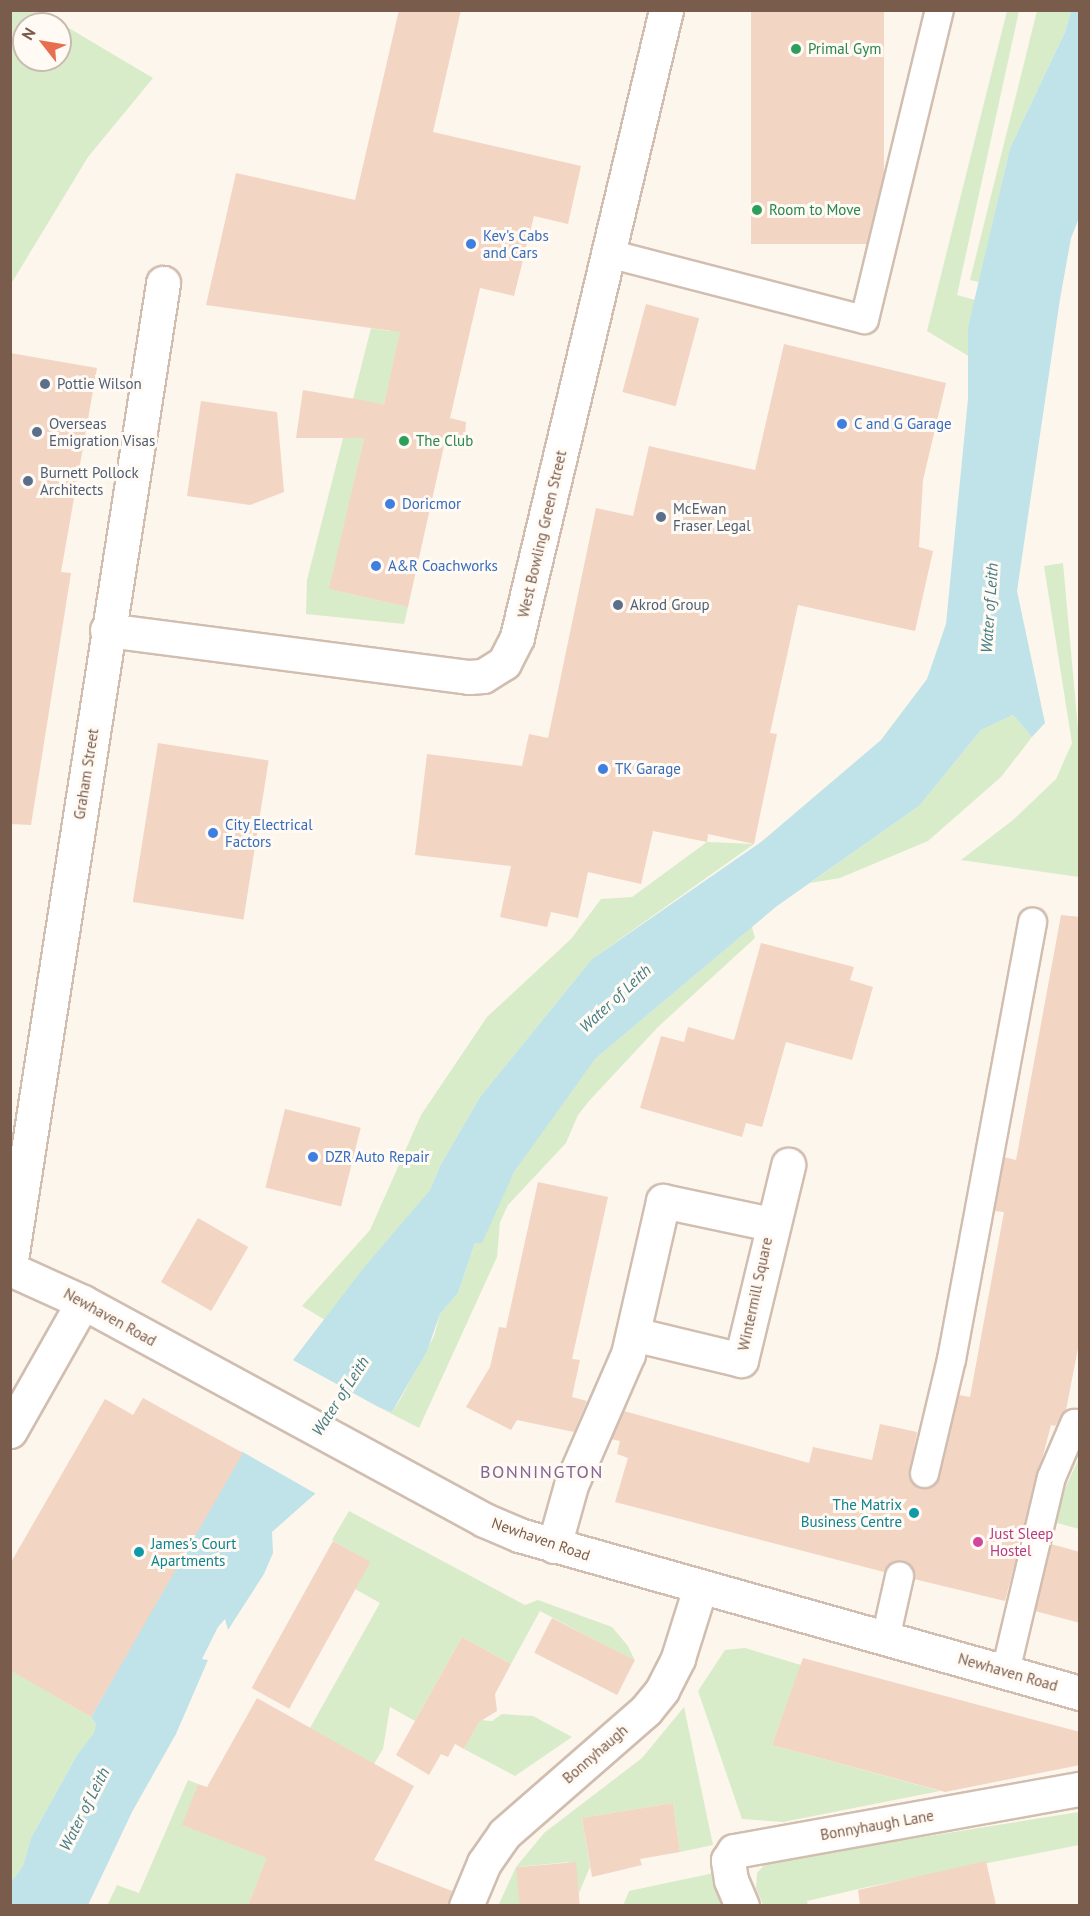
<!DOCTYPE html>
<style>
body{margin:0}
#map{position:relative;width:1090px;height:1916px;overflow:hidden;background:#fdf6ec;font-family:"PT Sans",sans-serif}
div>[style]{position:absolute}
.green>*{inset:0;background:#d8ecc9}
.water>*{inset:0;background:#bfe3e8}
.pier>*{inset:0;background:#fdf6ec}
.building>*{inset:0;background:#f3d5c3;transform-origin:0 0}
.roads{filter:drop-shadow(2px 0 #d1beb0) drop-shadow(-2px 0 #d1beb0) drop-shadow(0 2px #d1beb0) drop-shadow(0 -2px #d1beb0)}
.lane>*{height:27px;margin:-13.5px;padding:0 13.5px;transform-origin:13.5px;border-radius:13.5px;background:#fff}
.street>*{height:33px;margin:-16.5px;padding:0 16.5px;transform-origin:16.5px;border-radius:16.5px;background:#fff}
.secondary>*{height:33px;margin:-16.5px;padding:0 16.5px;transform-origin:16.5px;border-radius:16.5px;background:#fff}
.dots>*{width:16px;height:16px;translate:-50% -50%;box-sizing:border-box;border:3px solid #fffaf3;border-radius:50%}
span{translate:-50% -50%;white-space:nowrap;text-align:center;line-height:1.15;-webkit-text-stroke:6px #fffaf3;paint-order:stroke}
.leisure-label{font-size:15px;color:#27864d}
.left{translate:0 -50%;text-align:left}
.shop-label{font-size:15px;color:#366cbe}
.service-label{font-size:15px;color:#4e5e75}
.street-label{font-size:15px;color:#7a5c4d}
.culture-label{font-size:15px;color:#0d838f}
.right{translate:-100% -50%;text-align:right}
.hotel-label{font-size:15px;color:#b23c85}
.water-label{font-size:16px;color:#437c86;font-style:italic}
.quarter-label{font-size:18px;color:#846695;letter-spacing:1.5px}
.frame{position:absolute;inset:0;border:12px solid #7a5c4d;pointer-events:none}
.north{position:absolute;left:12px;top:12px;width:60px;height:60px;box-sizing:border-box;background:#fffaf3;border:2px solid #cabbb1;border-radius:50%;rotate:301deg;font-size:16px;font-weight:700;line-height:24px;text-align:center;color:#7a5c4d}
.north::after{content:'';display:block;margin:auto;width:21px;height:27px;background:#e76f51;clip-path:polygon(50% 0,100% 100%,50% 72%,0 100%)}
</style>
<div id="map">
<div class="green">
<i style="clip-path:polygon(evenodd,11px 10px,40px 11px,153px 78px,88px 157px,11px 284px,11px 10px,24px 24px,60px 24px,60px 60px,24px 60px,24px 24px)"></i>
<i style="clip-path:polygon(1007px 11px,1019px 11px,957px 295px,975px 300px,968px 327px,970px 357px,927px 331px)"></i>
<i style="clip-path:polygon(1037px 11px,1071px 11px,1065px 32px,1010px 148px,979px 282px,970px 280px)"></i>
<i style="clip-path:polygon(416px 215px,412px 284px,384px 404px,372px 402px,330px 589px,408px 607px,404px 624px,306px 614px,307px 580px,371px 328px,389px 331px)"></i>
<i style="clip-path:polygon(1063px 563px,1079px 740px,1079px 877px,961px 860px,1013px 820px,1056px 779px,1072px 743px,1044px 566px)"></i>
<i style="clip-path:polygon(1013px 715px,1032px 737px,1001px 777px,928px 841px,840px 878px,810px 883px,919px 806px,981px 730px)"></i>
<i style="clip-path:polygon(707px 842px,754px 844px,592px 959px,480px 1097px,440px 1166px,430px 1190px,325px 1320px,302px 1306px,370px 1230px,421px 1115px,487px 1017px,571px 939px,601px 899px,632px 897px)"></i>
<i style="clip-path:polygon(752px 927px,755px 938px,658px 1027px,589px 1101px,578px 1115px,566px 1143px,508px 1205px,500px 1222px,497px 1257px,419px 1428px,380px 1408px,392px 1412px,401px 1398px,434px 1336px,440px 1314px,458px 1293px,475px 1243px,514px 1172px,568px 1093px,595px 1059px)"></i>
<i style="clip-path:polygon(1079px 1458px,1079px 1529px,1050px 1521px)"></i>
<i style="clip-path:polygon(349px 1511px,525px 1605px,538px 1600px,612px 1627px,628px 1646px,635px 1661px,540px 1611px,511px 1664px,462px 1637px,415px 1721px,390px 1707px,383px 1749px,374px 1764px,310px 1728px,380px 1603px,355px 1589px,370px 1562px,332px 1540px)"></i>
<i style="clip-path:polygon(745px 1648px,801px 1665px,772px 1745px,940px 1791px,783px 1822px,742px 1819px,698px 1691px,725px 1650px)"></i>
<i style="clip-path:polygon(11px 1670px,91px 1717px,96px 1724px,95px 1733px,77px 1755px,31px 1838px,23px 1866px,11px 1882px)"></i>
<i style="clip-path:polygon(684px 1707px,713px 1845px,680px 1852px,673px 1803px,582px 1818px,590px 1867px,579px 1893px,571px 1894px,569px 1862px,517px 1867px,520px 1905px,498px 1906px,516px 1867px,544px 1833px,642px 1758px)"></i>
<i style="clip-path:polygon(502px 1714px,533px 1716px,572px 1737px,515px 1776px,464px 1749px,480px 1720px,492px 1721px)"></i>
<i style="clip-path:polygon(188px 1780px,198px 1784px,183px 1825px,276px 1861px,257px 1883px,248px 1905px,107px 1906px,117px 1885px,139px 1893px)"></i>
<i style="clip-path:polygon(1079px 1812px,1079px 1845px,867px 1887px,807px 1901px,808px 1905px,763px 1905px,756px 1888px,757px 1873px,767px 1862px)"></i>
<i style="clip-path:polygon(714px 1873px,726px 1906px,623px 1906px,629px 1891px)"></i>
</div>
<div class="water">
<i style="clip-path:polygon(1071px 11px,1079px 11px,1079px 218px,1071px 238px,1060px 299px,1017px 591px,1045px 723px,1032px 737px,1013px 715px,981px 730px,919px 806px,777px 906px,595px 1059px,514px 1172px,482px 1243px,475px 1243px,458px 1293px,440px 1314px,427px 1351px,392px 1412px,380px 1408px,316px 1493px,272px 1532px,273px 1553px,264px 1574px,228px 1630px,225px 1619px,218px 1627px,202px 1659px,208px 1660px,176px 1734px,132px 1812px,88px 1905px,11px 1906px,11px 1882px,23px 1866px,31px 1838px,77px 1755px,94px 1733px,96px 1724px,91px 1717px,293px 1360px,362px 1270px,430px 1190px,440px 1166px,480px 1097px,592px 959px,761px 842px,881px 740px,927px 679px,946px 624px,968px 399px,968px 327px,1010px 148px,1065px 32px)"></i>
</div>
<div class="pier">
<i style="clip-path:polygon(291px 1359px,393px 1415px,381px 1411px,318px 1495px,241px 1451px)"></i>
</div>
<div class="building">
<i style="clip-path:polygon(399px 10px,461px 10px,433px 132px,581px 166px,568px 224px,534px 216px,514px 296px,480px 288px,450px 418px,466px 422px,465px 437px,446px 437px,408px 607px,329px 589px,364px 438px,296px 438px,303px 390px,384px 404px,400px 332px,206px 305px,236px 173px,355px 200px)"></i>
<i style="left:751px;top:10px;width:133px;height:234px"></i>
<i style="left:646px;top:304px;width:55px;height:91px;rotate:15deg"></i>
<i style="clip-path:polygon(784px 344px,946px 383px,923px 480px,919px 547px,933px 551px,915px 631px,798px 605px,770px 733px,777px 734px,754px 844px,708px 834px,707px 842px,653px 831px,641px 884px,588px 872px,578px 918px,551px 912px,547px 927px,500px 917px,511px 866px,415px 855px,427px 754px,522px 766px,529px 734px,548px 738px,596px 508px,633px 516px,649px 446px,755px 470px)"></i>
<i style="clip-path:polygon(10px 353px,97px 368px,61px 572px,71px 573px,31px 825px,10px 824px)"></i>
<i style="clip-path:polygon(201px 401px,277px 412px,284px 492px,250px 505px,187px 496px)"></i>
<i style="left:158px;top:743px;width:112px;height:161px;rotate:9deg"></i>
<i style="clip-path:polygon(1061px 915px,1080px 917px,1080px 1338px,1066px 1410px,1055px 1426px,1051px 1425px,1005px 1601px,914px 1579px,914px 1571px,903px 1561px,894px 1561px,884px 1572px,615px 1502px,628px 1458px,617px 1454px,620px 1441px,611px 1439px,624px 1411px,809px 1463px,813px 1447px,872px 1460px,880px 1424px,917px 1432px,909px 1478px,921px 1488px,936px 1483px,959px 1395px,970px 1397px,1004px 1212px,994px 1211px,1004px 1157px,1016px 1160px)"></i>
<i style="clip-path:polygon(761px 943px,854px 967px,850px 980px,873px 987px,852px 1060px,786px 1042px,762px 1127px,746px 1123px,742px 1137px,640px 1108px,661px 1036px,684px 1042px,688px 1027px,734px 1040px)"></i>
<i style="left:285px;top:1109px;width:78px;height:81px;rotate:14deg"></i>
<i style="clip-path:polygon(538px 1182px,608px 1197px,572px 1359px,580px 1360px,572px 1397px,587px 1401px,574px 1432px,517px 1420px,511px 1430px,466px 1407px,490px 1367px,499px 1327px,506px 1328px)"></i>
<i style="left:198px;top:1218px;width:58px;height:74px;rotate:30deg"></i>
<i style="clip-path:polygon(143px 1398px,243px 1453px,91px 1717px,10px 1670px,10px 1564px,105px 1399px,133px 1415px)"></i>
<i style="left:333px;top:1541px;width:43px;height:168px;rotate:29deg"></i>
<i style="clip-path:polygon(1051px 1544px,1080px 1552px,1080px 1623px,1035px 1611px)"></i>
<i style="left:552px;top:1618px;width:93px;height:39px;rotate:27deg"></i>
<i style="clip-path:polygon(462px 1637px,511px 1664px,495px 1694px,497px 1711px,479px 1722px,464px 1749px,455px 1744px,448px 1757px,441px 1754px,429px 1775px,396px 1755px)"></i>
<i style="clip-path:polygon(803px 1658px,1080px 1732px,1080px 1765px,945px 1792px,772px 1745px)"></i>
<i style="clip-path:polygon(257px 1698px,414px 1786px,374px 1860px,452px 1891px,448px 1905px,248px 1905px,267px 1858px,182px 1825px,198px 1784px,207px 1787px)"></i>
<i style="clip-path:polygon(673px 1803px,680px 1852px,640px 1859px,642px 1865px,592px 1877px,582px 1818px)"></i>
<i style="clip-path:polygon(986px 1861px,996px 1905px,860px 1905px,858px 1890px)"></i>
<i style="left:576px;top:1862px;width:43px;height:60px;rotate:85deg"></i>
</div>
<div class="roads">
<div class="lane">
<i style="left:608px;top:253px;width:264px;rotate:14.5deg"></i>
<i style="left:864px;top:319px;width:318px;rotate:-76.4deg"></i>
<i style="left:924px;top:1473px;width:117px;rotate:-76.7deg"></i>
<i style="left:951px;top:1359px;width:445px;rotate:-79.5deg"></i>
<i style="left:885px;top:1638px;width:64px;rotate:-77.3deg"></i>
<i style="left:1005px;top:1671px;width:199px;rotate:-76.7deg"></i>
<i style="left:1051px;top:1477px;width:59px;rotate:-66.9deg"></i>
</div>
<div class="street">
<i style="left:107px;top:630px;width:365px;rotate:7.4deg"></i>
<i style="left:469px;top:677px;width:14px;rotate:-4deg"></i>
<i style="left:483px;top:676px;width:25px;rotate:-32deg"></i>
<i style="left:504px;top:663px;width:29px;rotate:-63deg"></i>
<i style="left:517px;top:637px;width:644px;rotate:-76.63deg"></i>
<i style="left:10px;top:1266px;width:995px;rotate:-81.15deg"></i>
<i style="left:633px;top:1334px;width:111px;rotate:13.5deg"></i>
<i style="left:741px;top:1360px;width:201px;rotate:-76.4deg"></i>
<i style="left:10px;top:1431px;width:148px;rotate:-60.5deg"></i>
<i style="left:554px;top:1546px;width:63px;rotate:-74.4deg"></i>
<i style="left:571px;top:1485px;width:143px;rotate:-66.5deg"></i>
<i style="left:628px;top:1354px;width:157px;rotate:-77.1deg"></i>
<i style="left:663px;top:1201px;width:110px;rotate:12deg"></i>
<i style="left:466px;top:1906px;width:47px;rotate:-67.3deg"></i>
<i style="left:484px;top:1863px;width:35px;rotate:-55deg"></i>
<i style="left:504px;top:1834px;width:189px;rotate:-41.1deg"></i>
<i style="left:646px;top:1710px;width:26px;rotate:-51deg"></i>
<i style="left:662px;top:1690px;width:36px;rotate:-63deg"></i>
<i style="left:678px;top:1658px;width:73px;rotate:-72.6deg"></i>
<i style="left:742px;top:1906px;width:28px;rotate:-113deg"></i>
<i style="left:731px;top:1880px;width:20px;rotate:-99deg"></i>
<i style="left:728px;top:1860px;width:11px;rotate:-56deg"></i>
<i style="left:734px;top:1851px;width:352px;rotate:-10.2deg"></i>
</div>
<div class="secondary">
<i style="left:10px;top:1269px;width:80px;rotate:24.3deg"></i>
<i style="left:83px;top:1302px;width:456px;rotate:28.5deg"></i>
<i style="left:484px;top:1520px;width:38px;rotate:23deg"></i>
<i style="left:519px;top:1535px;width:583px;rotate:15.73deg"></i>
</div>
</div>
<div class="dots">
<i style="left:796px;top:49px;background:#2e9e5b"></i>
<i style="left:757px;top:210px;background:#2e9e5b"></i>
<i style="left:471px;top:244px;background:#3f7fe0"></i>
<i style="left:45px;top:384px;background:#5c6f8a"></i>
<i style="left:842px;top:424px;background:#3f7fe0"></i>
<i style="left:37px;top:432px;background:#5c6f8a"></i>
<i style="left:404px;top:441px;background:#2e9e5b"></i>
<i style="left:28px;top:481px;background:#5c6f8a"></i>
<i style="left:390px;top:504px;background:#3f7fe0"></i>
<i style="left:661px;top:517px;background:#5c6f8a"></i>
<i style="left:376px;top:566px;background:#3f7fe0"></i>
<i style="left:618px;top:605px;background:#5c6f8a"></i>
<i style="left:603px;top:769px;background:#3f7fe0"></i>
<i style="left:213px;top:833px;background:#3f7fe0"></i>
<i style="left:313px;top:1157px;background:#3f7fe0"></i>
<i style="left:914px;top:1513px;background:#0f9aa8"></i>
<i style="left:978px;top:1542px;background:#d1479c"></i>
<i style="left:139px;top:1552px;background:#0f9aa8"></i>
</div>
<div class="leisure-label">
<span class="left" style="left:808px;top:49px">Primal Gym</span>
<span class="left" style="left:769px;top:210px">Room to Move</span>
<span class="left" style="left:416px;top:441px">The Club</span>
</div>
<div class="shop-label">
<span class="left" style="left:483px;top:244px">Kev's Cabs<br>and Cars</span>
<span class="left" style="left:854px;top:424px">C and G Garage</span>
<span class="left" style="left:402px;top:504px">Doricmor</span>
<span class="left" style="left:388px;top:566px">A&amp;R Coachworks</span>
<span class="left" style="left:615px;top:769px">TK Garage</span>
<span class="left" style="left:225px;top:833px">City Electrical<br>Factors</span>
<span class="left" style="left:325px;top:1157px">DZR Auto Repair</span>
</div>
<div class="service-label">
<span class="left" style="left:57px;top:384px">Pottie Wilson</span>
<span class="left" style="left:49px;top:432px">Overseas<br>Emigration Visas</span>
<span class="left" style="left:40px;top:481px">Burnett Pollock<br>Architects</span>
<span class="left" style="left:673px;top:517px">McEwan<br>Fraser Legal</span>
<span class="left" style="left:630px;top:605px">Akrod Group</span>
</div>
<div class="street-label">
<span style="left:542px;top:534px;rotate:-77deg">West Bowling Green Street</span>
<span style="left:86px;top:774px;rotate:-81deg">Graham Street</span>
<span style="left:755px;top:1294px;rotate:-78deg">Wintermill Square</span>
<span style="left:110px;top:1317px;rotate:29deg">Newhaven Road</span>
<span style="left:541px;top:1539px;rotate:19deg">Newhaven Road</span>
<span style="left:1008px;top:1672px;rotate:16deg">Newhaven Road</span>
<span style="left:595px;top:1754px;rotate:-41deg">Bonnyhaugh</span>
<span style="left:877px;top:1825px;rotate:-10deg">Bonnyhaugh Lane</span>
</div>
<div class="culture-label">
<span class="right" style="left:902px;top:1513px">The Matrix<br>Business Centre</span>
<span class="left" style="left:151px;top:1552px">James's Court<br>Apartments</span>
</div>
<div class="hotel-label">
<span class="left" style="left:990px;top:1542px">Just Sleep<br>Hostel</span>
</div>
<div class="water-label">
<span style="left:989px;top:608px;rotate:-86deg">Water of Leith</span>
<span style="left:615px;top:998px;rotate:-43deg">Water of Leith</span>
<span style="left:340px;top:1396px;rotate:-57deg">Water of Leith</span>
<span style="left:84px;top:1809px;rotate:-63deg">Water of Leith</span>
</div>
<div class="quarter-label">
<span style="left:542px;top:1472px">BONNINGTON</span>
</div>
<div class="frame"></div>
<div class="north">N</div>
</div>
